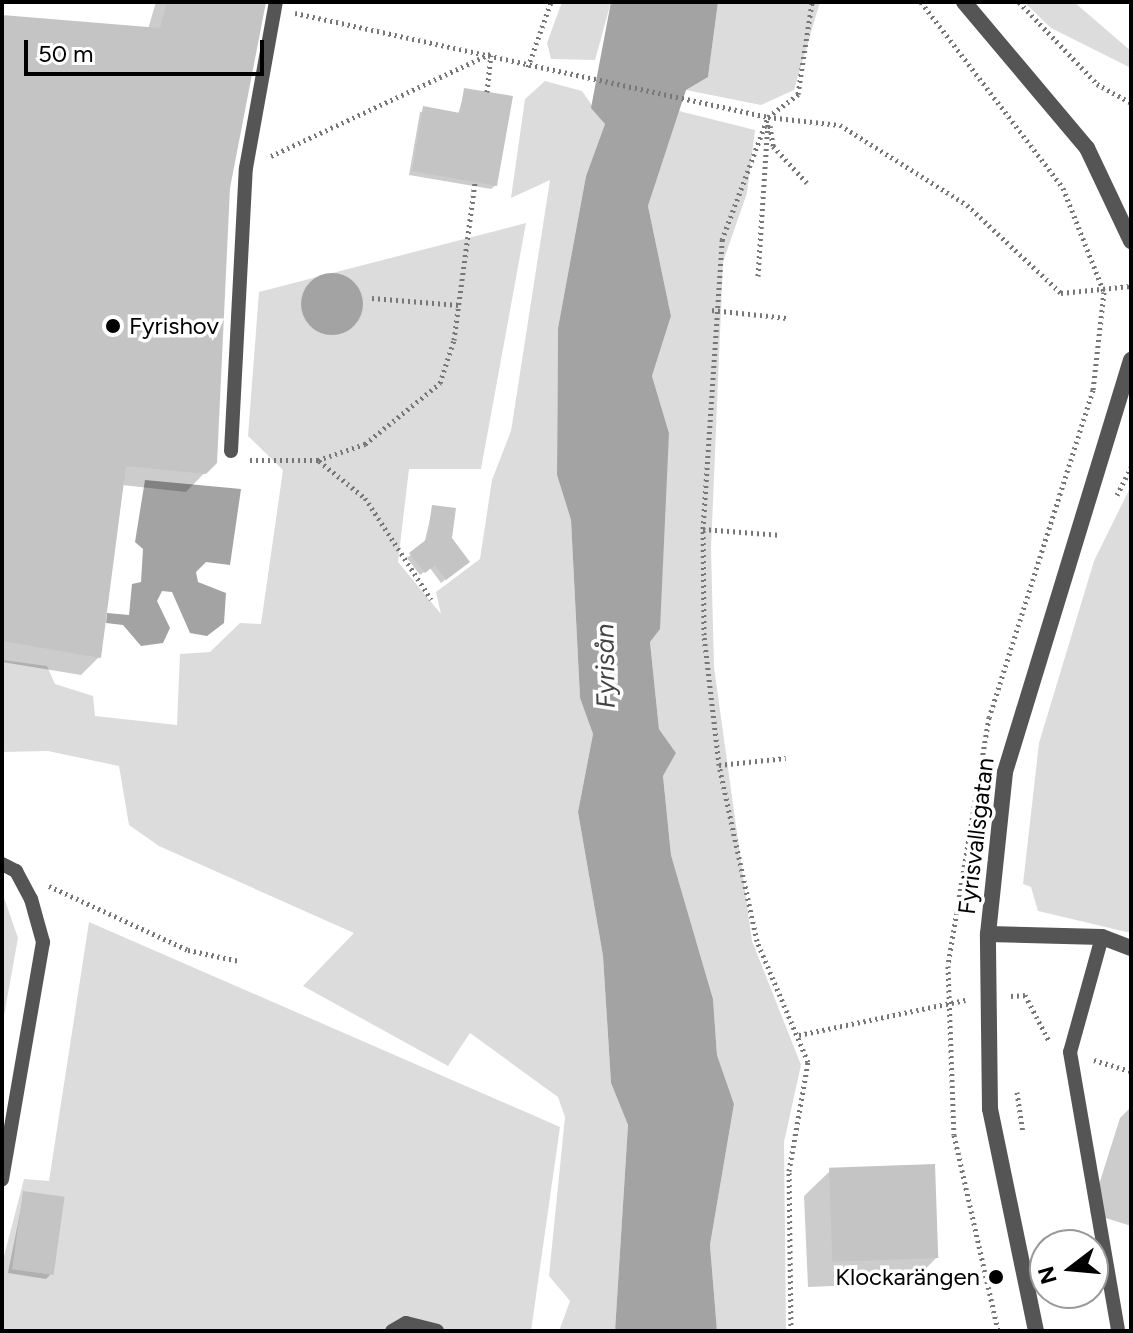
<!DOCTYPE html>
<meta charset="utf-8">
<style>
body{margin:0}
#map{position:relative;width:1133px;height:1333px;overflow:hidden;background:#fff;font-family:Figtree,sans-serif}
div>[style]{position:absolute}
.green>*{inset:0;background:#dcdcdc}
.water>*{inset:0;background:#a3a3a3}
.round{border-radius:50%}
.shadow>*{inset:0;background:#0003}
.building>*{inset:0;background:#c4c4c4;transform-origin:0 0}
.path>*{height:5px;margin-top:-2.5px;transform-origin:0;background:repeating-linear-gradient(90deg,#777 0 2px,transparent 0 6px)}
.service>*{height:14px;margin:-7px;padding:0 7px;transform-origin:7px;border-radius:7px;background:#555}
.minor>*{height:16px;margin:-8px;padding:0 8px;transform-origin:8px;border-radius:8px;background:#555}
.tertiary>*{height:16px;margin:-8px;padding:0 8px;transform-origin:8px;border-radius:8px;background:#555}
.dots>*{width:22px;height:22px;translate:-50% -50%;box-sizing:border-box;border:4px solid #fff;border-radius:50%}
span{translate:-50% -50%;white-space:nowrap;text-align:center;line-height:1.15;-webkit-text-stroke:7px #fff;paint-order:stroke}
.poi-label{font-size:24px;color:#000}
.left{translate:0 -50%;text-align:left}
.right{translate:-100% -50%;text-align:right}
.street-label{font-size:24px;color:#000}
.water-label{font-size:26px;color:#444;font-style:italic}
.frame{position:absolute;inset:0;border:4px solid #000;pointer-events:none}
.north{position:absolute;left:1029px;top:1229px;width:80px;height:80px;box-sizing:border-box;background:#fff;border:2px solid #999;border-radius:50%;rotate:254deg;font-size:22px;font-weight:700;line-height:32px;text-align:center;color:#000}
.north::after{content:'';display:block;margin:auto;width:28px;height:36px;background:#000;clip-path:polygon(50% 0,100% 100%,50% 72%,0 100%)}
.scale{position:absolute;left:24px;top:40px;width:240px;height:36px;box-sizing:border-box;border:4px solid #000;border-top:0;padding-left:10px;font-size:24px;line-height:28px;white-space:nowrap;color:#000;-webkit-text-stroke:6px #fff;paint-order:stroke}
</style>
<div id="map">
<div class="green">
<i style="clip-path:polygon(562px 2px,611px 2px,595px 60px,551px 59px,547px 43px)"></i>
<i style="clip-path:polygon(718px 2px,820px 2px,794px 90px,761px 105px,686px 90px,708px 77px)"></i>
<i style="clip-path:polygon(1024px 2px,1074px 2px,1131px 51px,1131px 68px,1051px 28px)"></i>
<i style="clip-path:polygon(545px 81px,582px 91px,605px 124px,586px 176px,558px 328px,557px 475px,571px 520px,580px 698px,593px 734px,578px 812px,603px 956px,611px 1083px,628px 1125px,615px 1331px,559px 1331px,570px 1301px,549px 1276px,565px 1117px,558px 1097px,470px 1033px,448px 1066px,303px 986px,354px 933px,159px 846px,129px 825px,119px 766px,48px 751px,2px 752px,2px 660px,47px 666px,55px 684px,93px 696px,95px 716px,177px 725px,180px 654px,210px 652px,240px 623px,261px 624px,283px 470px,248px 436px,259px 292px,526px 223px,481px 469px,409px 469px,398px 562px,441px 614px,436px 592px,480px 559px,492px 480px,511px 431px,550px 180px,511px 198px,525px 99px)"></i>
<i style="clip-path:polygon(679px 111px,755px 130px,747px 193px,723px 262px,711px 549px,714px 667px,752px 941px,801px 1065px,784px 1142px,786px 1331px,717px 1331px,710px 1245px,734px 1104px,717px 1055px,713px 999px,671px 855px,663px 776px,676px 753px,659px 729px,650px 642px,669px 433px,652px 376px,671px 316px,648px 206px)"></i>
<i style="clip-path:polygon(1131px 486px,1131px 933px,1038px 911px,1031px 887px,1023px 884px,1039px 743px,1094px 561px)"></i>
<i style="clip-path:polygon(2px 892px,18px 938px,2px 1027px)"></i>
<i style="clip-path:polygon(89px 922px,560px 1127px,531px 1331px,2px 1331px,2px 1264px,24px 1179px,49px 1181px)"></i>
</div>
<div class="water">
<i style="clip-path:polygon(611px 2px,718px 2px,708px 77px,686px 90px,648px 206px,671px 316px,652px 376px,669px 433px,660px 629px,650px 642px,659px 729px,676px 753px,663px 776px,671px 855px,713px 999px,717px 1055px,734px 1104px,710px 1245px,717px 1331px,615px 1331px,628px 1125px,611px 1083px,603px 956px,578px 812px,593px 734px,580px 698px,571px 520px,557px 475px,558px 328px,586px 176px,605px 124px,591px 108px)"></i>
<i class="round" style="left:301px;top:273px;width:62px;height:62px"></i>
<i style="clip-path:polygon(145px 480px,241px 489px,230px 565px,206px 562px,196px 572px,198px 582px,226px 593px,224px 623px,207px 636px,190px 633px,172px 592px,162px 591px,157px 601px,170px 628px,163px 643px,141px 646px,123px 625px,106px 623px,107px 613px,129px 615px,132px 584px,141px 582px,143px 549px,135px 542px)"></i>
</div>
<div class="shadow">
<i style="clip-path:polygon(156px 2px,264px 2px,228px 188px,215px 462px,186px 492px,122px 485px,99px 657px,81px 675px,2px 662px,2px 17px,148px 29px)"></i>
<i style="clip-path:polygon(465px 90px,496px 185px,491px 189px,409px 175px,420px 112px,458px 114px)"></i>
<i style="clip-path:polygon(433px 507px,463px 566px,441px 583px,430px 568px,420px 575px,407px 558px,424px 544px)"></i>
<i style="clip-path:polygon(1131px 1107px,1131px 1226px,1090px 1213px,1120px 1118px)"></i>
<i style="clip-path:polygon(830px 1171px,937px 1257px,912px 1283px,808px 1287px,804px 1196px)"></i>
<i style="clip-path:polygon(24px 1193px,50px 1275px,46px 1279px,8px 1273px)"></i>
</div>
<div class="building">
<i style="clip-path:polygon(167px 2px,266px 2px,230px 188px,217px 463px,206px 474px,126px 466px,101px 658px,2px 641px,2px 15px,160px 28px)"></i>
<i style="clip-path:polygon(464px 88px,513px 96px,497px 186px,412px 171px,423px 106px,460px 113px)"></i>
<i style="clip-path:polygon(432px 505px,456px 508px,452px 538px,470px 562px,446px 580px,435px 565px,425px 573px,409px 553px,427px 539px)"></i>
<i style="left:935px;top:1164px;width:94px;height:106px;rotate:88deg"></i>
<i style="left:23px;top:1191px;width:42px;height:79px;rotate:8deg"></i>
</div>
<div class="path">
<i style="left:921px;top:2px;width:234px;rotate:52.6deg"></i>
<i style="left:1063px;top:188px;width:112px;rotate:68.5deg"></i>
<i style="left:1104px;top:292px;width:99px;rotate:96.4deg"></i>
<i style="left:1093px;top:390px;width:343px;rotate:107.6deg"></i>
<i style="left:989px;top:717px;width:252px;rotate:99.4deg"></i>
<i style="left:948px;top:966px;width:169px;rotate:88deg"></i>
<i style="left:954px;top:1135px;width:201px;rotate:77.3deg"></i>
<i style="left:1019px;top:2px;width:113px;rotate:46.4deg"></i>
<i style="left:1097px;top:84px;width:39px;rotate:29deg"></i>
<i style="left:295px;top:13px;width:484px;rotate:12.4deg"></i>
<i style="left:768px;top:117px;width:72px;rotate:6.3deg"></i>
<i style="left:840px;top:125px;width:150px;rotate:32.2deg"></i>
<i style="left:967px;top:205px;width:129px;rotate:43.1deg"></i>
<i style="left:1061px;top:293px;width:70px;rotate:-5.7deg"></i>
<i style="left:528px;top:67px;width:69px;rotate:-70.5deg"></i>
<i style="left:487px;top:92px;width:37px;rotate:-84deg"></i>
<i style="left:770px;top:126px;width:20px;rotate:81deg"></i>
<i style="left:773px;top:146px;width:50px;rotate:47.4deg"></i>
<i style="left:271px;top:156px;width:242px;rotate:-25deg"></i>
<i style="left:758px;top:276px;width:154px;rotate:-86.3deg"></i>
<i style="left:372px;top:298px;width:87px;rotate:4.6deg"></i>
<i style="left:712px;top:310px;width:75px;rotate:6.1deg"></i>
<i style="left:250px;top:460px;width:68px"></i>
<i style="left:318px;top:460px;width:50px;rotate:-18.8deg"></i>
<i style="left:365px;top:444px;width:97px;rotate:-39.1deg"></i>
<i style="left:440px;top:383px;width:45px;rotate:-72deg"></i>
<i style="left:454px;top:340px;width:159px;rotate:-82.4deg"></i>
<i style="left:319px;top:461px;width:59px;rotate:38.8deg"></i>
<i style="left:365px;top:498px;width:121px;rotate:56.8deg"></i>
<i style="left:1117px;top:495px;width:31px;rotate:-63deg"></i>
<i style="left:703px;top:529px;width:78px;rotate:4.4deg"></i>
<i style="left:719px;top:765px;width:67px;rotate:-6deg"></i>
<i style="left:49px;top:886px;width:153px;rotate:24.7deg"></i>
<i style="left:188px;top:950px;width:52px;rotate:12.2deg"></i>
<i style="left:1011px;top:996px;width:14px;rotate:-4deg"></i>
<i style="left:1025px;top:995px;width:52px;rotate:62.4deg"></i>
<i style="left:799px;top:1035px;width:170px;rotate:-11.9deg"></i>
<i style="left:1094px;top:1060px;width:39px;rotate:17deg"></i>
<i style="left:1017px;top:1092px;width:41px;rotate:81.7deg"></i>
<i style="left:791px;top:1331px;width:160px;rotate:-90.7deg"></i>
<i style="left:789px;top:1171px;width:111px;rotate:-80.1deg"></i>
<i style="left:808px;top:1062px;width:131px;rotate:-112.9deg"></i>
<i style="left:757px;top:941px;width:180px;rotate:-102.2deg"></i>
<i style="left:719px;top:765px;width:131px;rotate:-96.6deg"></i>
<i style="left:704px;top:635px;width:106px;rotate:-90.5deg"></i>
<i style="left:703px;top:529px;width:290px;rotate:-86.2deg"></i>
<i style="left:722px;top:240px;width:131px;rotate:-69.5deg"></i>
<i style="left:768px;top:117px;width:38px;rotate:-37deg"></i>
<i style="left:798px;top:94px;width:93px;rotate:-81.3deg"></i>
</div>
<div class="service">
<i style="left:231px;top:451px;width:283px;rotate:-87deg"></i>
<i style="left:246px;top:168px;width:169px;rotate:-79.8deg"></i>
<i style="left:2px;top:864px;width:16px;rotate:27deg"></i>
<i style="left:16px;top:871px;width:32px;rotate:62deg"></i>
<i style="left:31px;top:899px;width:45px;rotate:74.4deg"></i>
<i style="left:43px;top:942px;width:241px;rotate:99.8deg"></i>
<i style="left:1102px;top:937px;width:119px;rotate:105.5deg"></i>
<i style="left:1070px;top:1052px;width:283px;rotate:80.2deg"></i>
<i style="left:392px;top:1331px;width:16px;rotate:-30deg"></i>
<i style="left:406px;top:1323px;width:32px;rotate:14deg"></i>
</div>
<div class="minor">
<i style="left:988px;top:934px;width:114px;rotate:1.5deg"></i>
<i style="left:1102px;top:937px;width:31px;rotate:21deg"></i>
</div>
<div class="tertiary">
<i style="left:964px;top:2px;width:191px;rotate:49.9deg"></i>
<i style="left:1087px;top:148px;width:103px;rotate:64.7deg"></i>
<i style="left:1036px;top:1331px;width:227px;rotate:-101.7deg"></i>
<i style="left:990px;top:1109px;width:175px;rotate:-90.7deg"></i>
<i style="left:988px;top:934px;width:163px;rotate:-84deg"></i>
<i style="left:1005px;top:772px;width:431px;rotate:-73deg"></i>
</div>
<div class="dots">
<i style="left:113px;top:326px;background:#000"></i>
<i style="left:996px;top:1277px;background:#000"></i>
</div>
<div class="poi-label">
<span class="left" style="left:129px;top:326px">Fyrishov</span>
<span class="right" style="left:980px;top:1277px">Klockarängen</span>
</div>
<div class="street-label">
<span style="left:976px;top:836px;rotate:-83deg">Fyrisvallsgatan</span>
</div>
<div class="water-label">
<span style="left:606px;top:666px;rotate:-91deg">Fyrisån</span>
</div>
<div class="frame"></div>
<div class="north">N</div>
<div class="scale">50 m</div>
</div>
